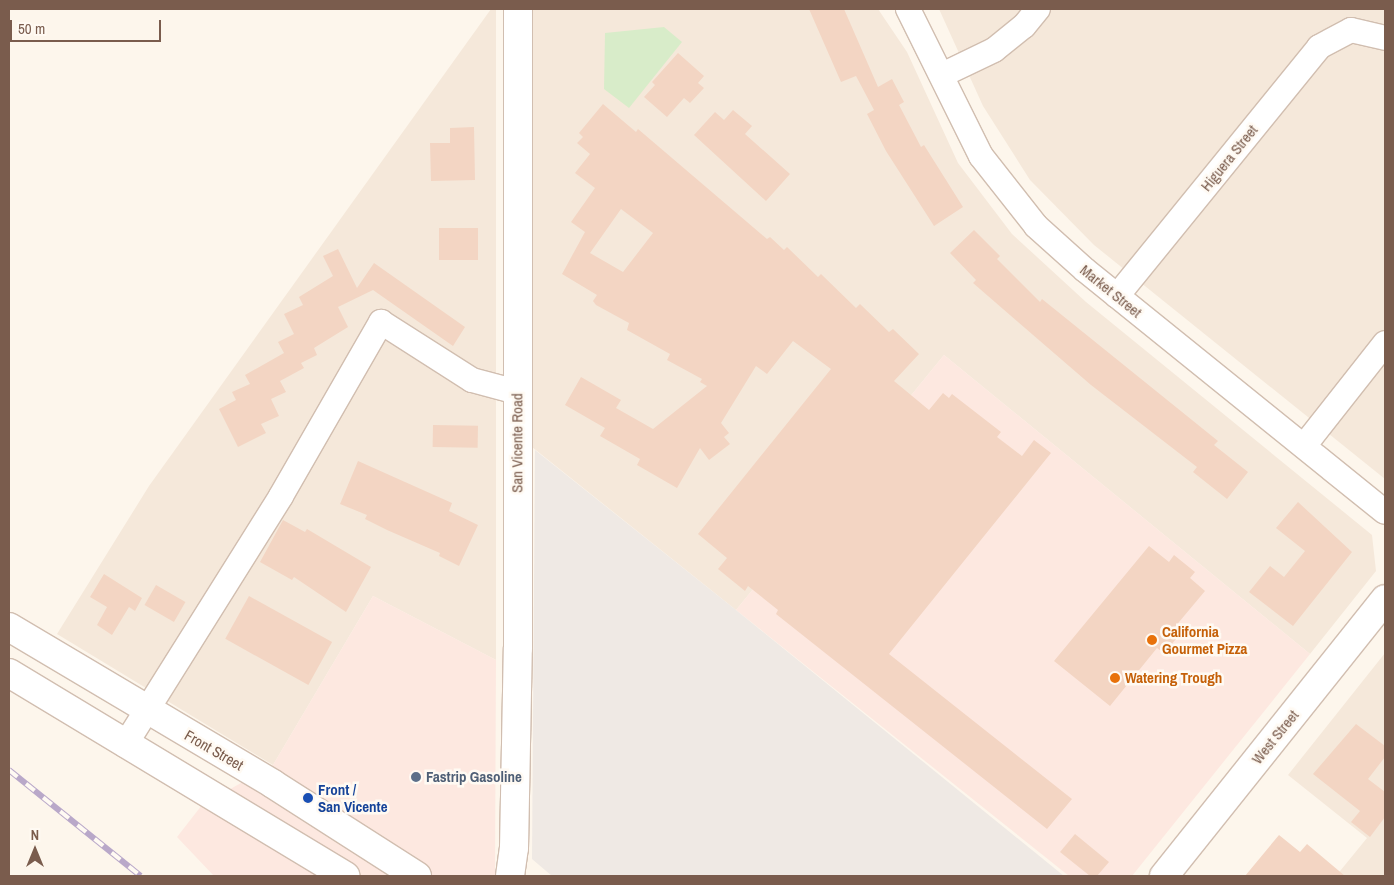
<!DOCTYPE html>
<style>
body{margin:0}
#map{position:relative;width:1394px;height:885px;overflow:hidden;background:#fdf6ec;font-family:"Archivo Narrow",sans-serif}
div>[style]{position:absolute}
.residential>*{inset:0;background:#f5e8da}
.commercial>*{inset:0;background:#fde8e0}
.industrial>*{inset:0;background:#efe9e4}
.green>*{inset:0;background:#d8ecc9}
.building>*{inset:0;background:#f3d5c3;transform-origin:0 0}
.roads{filter:drop-shadow(1px 0 #d1beb0) drop-shadow(-1px 0 #d1beb0) drop-shadow(0 1px #d1beb0) drop-shadow(0 -1px #d1beb0)}
.street>*{height:24px;margin:-12px;padding:0 12px;transform-origin:12px;border-radius:12px;background:#fff}
.secondary>*{height:28px;margin:-14px;padding:0 14px;transform-origin:14px;border-radius:14px;background:#fff}
.rail>*{height:5.5px;margin-top:-2.75px;transform-origin:0;background:repeating-linear-gradient(90deg,#fffaf3 0 11px,#b9a8c9 0 22px);box-sizing:border-box;border-block:1px solid #b9a8c9}
.dots>*{width:14px;height:14px;translate:-50% -50%;box-sizing:border-box;border:2px solid #fffaf3;border-radius:50%}
span{translate:-50% -50%;white-space:nowrap;text-align:center;line-height:1.15;-webkit-text-stroke:5px #fffaf3;paint-order:stroke}
.street-label{font-size:15px;color:#7a5c4d}
.food-label{font-size:15px;color:#c56008;font-weight:700}
.left{translate:0 -50%;text-align:left}
.service-label{font-size:15px;color:#4e5e75;font-weight:700}
.transit-label{font-size:15px;color:#164399;font-weight:700}
.frame{position:absolute;inset:0;border:10px solid #7a5c4d;pointer-events:none}
.north{position:absolute;left:10px;top:825px;width:50px;height:50px;-webkit-text-stroke:4px #fffaf3;paint-order:stroke;rotate:0deg;font-size:14px;font-weight:700;line-height:20px;text-align:center;color:#7a5c4d}
.north::after{content:'';display:block;margin:auto;width:18px;height:22px;background:#7a5c4d;clip-path:polygon(50% 0,100% 100%,50% 72%,0 100%)}
.scale{position:absolute;left:10px;top:20px;width:151px;height:22px;box-sizing:border-box;border:2px solid #7a5c4d;border-top:0;padding-left:6px;font-size:15px;line-height:18px;white-space:nowrap;color:#7a5c4d;-webkit-text-stroke:4px #fffaf3;paint-order:stroke}
</style>
<div id="map">
<div class="residential">
<i style="clip-path:polygon(491px 9px,496px 9px,496px 660px,373px 596px,273px 765px,57px 634px,149px 486px)"></i>
<i style="clip-path:polygon(531px 9px,878px 9px,907px 52px,958px 163px,1012px 234px,1086px 302px,1372px 535px,1376px 571px,1310px 654px,944px 355px,736px 610px,532px 447px,526px 428px)"></i>
<i style="clip-path:polygon(939px 9px,1385px 9px,1385px 479px,1094px 245px,1030px 180px,983px 106px)"></i>
<i style="clip-path:polygon(1385px 653px,1385px 876px,1336px 876px,1367px 838px,1288px 775px)"></i>
</div>
<div class="commercial">
<i style="clip-path:polygon(944px 355px,1310px 654px,1132px 876px,1069px 876px,736px 610px)"></i>
<i style="clip-path:polygon(373px 596px,496px 660px,495px 876px,214px 876px,177px 837px,202px 805px,273px 765px)"></i>
</div>
<div class="industrial">
<i style="clip-path:polygon(535px 450px,736px 610px,1064px 876px,552px 876px,532px 859px)"></i>
</div>
<div class="green">
<i style="clip-path:polygon(664px 27px,682px 42px,629px 108px,604px 89px,605px 33px)"></i>
</div>
<div class="building">
<i style="clip-path:polygon(809px 9px,844px 9px,878px 87px,892px 79px,904px 102px,899px 105px,921px 147px,924px 145px,963px 207px,934px 226px,886px 151px,867px 114px,874px 110px,856px 76px,841px 82px)"></i>
<i style="clip-path:polygon(678px 53px,704px 76px,698px 83px,704px 88px,690px 103px,684px 98px,667px 117px,644px 97px,655px 85px,652px 82px)"></i>
<i style="clip-path:polygon(evenodd,603px 104px,636px 132px,638px 129px,767px 239px,770px 237px,784px 250px,787px 247px,818px 277px,821px 274px,856px 308px,860px 304px,889px 332px,893px 329px,919px 354px,894px 381px,929px 410px,943px 393px,949px 398px,952px 394px,1001px 432px,997px 437px,1022px 456px,1034px 440px,1051px 453px,889px 654px,1072px 799px,1047px 829px,776px 614px,778px 610px,748px 586px,745px 591px,718px 569px,727px 558px,698px 534px,831px 369px,793px 341px,767px 374px,756px 366px,721px 423px,729px 433px,724px 437px,730px 444px,709px 460px,700px 448px,677px 488px,637px 465px,640px 459px,600px 436px,605px 428px,565px 405px,581px 377px,621px 400px,616px 408px,653px 429px,707px 386px,700px 382px,702px 379px,667px 360px,670px 354px,627px 330px,629px 323px,596px 305px,593px 301px,597px 295px,562px 274px,585px 232px,571px 222px,595px 188px,575px 173px,590px 154px,577px 143px,583px 137px,579px 133px,603px 104px,621px 209px,653px 233px,623px 272px,590px 253px,621px 209px)"></i>
<i style="clip-path:polygon(733px 110px,752px 126px,745px 134px,790px 174px,766px 201px,694px 135px,715px 112px,724px 120px)"></i>
<i style="clip-path:polygon(474px 127px,475px 180px,431px 181px,430px 143px,450px 143px,450px 128px)"></i>
<i style="left:439px;top:228px;width:39px;height:32px"></i>
<i style="clip-path:polygon(974px 230px,1000px 256px,997px 259px,1040px 302px,1042px 299px,1218px 441px,1214px 445px,1248px 472px,1227px 499px,1193px 472px,1197px 467px,1091px 385px,973px 283px,976px 280px,950px 253px)"></i>
<i style="clip-path:polygon(338px 249px,357px 288px,374px 263px,465px 327px,453px 346px,373px 290px,338px 307px,348px 327px,314px 348px,317px 355px,301px 363px,304px 368px,280px 381px,286px 392px,271px 399px,279px 416px,261px 424px,266px 433px,238px 447px,219px 409px,236px 400px,232px 392px,250px 384px,245px 375px,284px 353px,278px 342px,294px 334px,284px 314px,303px 305px,299px 297px,333px 276px,323px 256px)"></i>
<i style="left:433px;top:425px;width:45px;height:22px;rotate:1deg"></i>
<i style="clip-path:polygon(358px 461px,452px 503px,449px 511px,478px 525px,459px 566px,439px 556px,440px 553px,387px 530px,365px 519px,367px 515px,340px 504px)"></i>
<i style="clip-path:polygon(1298px 502px,1352px 552px,1293px 626px,1249px 592px,1270px 566px,1284px 577px,1305px 551px,1276px 528px)"></i>
<i style="clip-path:polygon(283px 520px,305px 532px,307px 529px,371px 567px,346px 612px,294px 577px,292px 580px,260px 562px)"></i>
<i style="clip-path:polygon(1149px 546px,1169px 562px,1174px 555px,1195px 572px,1190px 578px,1205px 591px,1169px 634px,1176px 639px,1164px 653px,1157px 648px,1110px 706px,1054px 661px)"></i>
<i style="clip-path:polygon(104px 574px,142px 598px,135px 611px,129px 607px,112px 635px,97px 625px,107px 607px,90px 597px)"></i>
<i style="left:156px;top:585px;width:34px;height:23px;rotate:30deg"></i>
<i style="left:249px;top:596px;width:95px;height:49px;rotate:29deg"></i>
<i style="clip-path:polygon(1356px 724px,1385px 746px,1385px 757px,1368px 779px,1385px 792px,1385px 817px,1370px 837px,1351px 822px,1360px 811px,1313px 774px)"></i>
<i style="clip-path:polygon(1075px 834px,1109px 862px,1097px 876px,1090px 876px,1060px 852px)"></i>
<i style="clip-path:polygon(1279px 835px,1300px 852px,1307px 844px,1345px 876px,1245px 876px)"></i>
</div>
<div class="roads">
<div class="street">
<i style="left:908px;top:9px;width:164px;rotate:63.6deg"></i>
<i style="left:981px;top:156px;width:89px;rotate:51.8deg"></i>
<i style="left:1036px;top:226px;width:66px;rotate:41.9deg"></i>
<i style="left:1085px;top:270px;width:385px;rotate:38.9deg"></i>
<i style="left:942px;top:75px;width:58px;rotate:-25.7deg"></i>
<i style="left:994px;top:50px;width:38px;rotate:-39deg"></i>
<i style="left:1024px;top:26px;width:22px;rotate:-51deg"></i>
<i style="left:1117px;top:296px;width:321px;rotate:-50.9deg"></i>
<i style="left:1319px;top:47px;width:36px;rotate:-28deg"></i>
<i style="left:1351px;top:30px;width:35px;rotate:13deg"></i>
<i style="left:1304px;top:446px;width:131px;rotate:-51.8deg"></i>
<i style="left:125px;top:745px;width:294px;rotate:-57.9deg"></i>
<i style="left:281px;top:496px;width:201px;rotate:-60.1deg"></i>
<i style="left:381px;top:322px;width:108px;rotate:32.5deg"></i>
<i style="left:472px;top:380px;width:47px;rotate:14.9deg"></i>
</div>
<div class="secondary">
<i style="left:9px;top:627px;width:307px;rotate:30.7deg"></i>
<i style="left:273px;top:784px;width:171px;rotate:32.6deg"></i>
<i style="left:9px;top:673px;width:393px;rotate:31.1deg"></i>
<i style="left:510px;top:876px;width:28px;rotate:-82deg"></i>
<i style="left:514px;top:848px;width:200px;rotate:-88.9deg"></i>
<i style="left:518px;top:648px;width:639px;rotate:-90deg"></i>
<i style="left:1164px;top:876px;width:354px;rotate:-51.4deg"></i>
</div>
</div>
<div class="rail">
<i style="left:9px;top:770px;width:169px;rotate:38.8deg"></i>
</div>
<div class="dots">
<i style="left:1152px;top:640px;background:#e8710a"></i>
<i style="left:1115px;top:678px;background:#e8710a"></i>
<i style="left:416px;top:777px;background:#5c6f8a"></i>
<i style="left:308px;top:798px;background:#1a4fb4"></i>
</div>
<div class="street-label">
<span style="left:1229px;top:158px;rotate:-51deg">Higuera Street</span>
<span style="left:1111px;top:291px;rotate:39deg">Market Street</span>
<span style="left:517px;top:443px;rotate:-90deg">San Vicente Road</span>
<span style="left:1275px;top:737px;rotate:-51deg">West Street</span>
<span style="left:214px;top:750px;rotate:30deg">Front Street</span>
</div>
<div class="food-label">
<span class="left" style="left:1162px;top:640px">California<br>Gourmet Pizza</span>
<span class="left" style="left:1125px;top:678px">Watering Trough</span>
</div>
<div class="service-label">
<span class="left" style="left:426px;top:777px">Fastrip Gasoline</span>
</div>
<div class="transit-label">
<span class="left" style="left:318px;top:798px">Front /<br>San Vicente</span>
</div>
<div class="frame"></div>
<div class="north">N</div>
<div class="scale">50 m</div>
</div>
